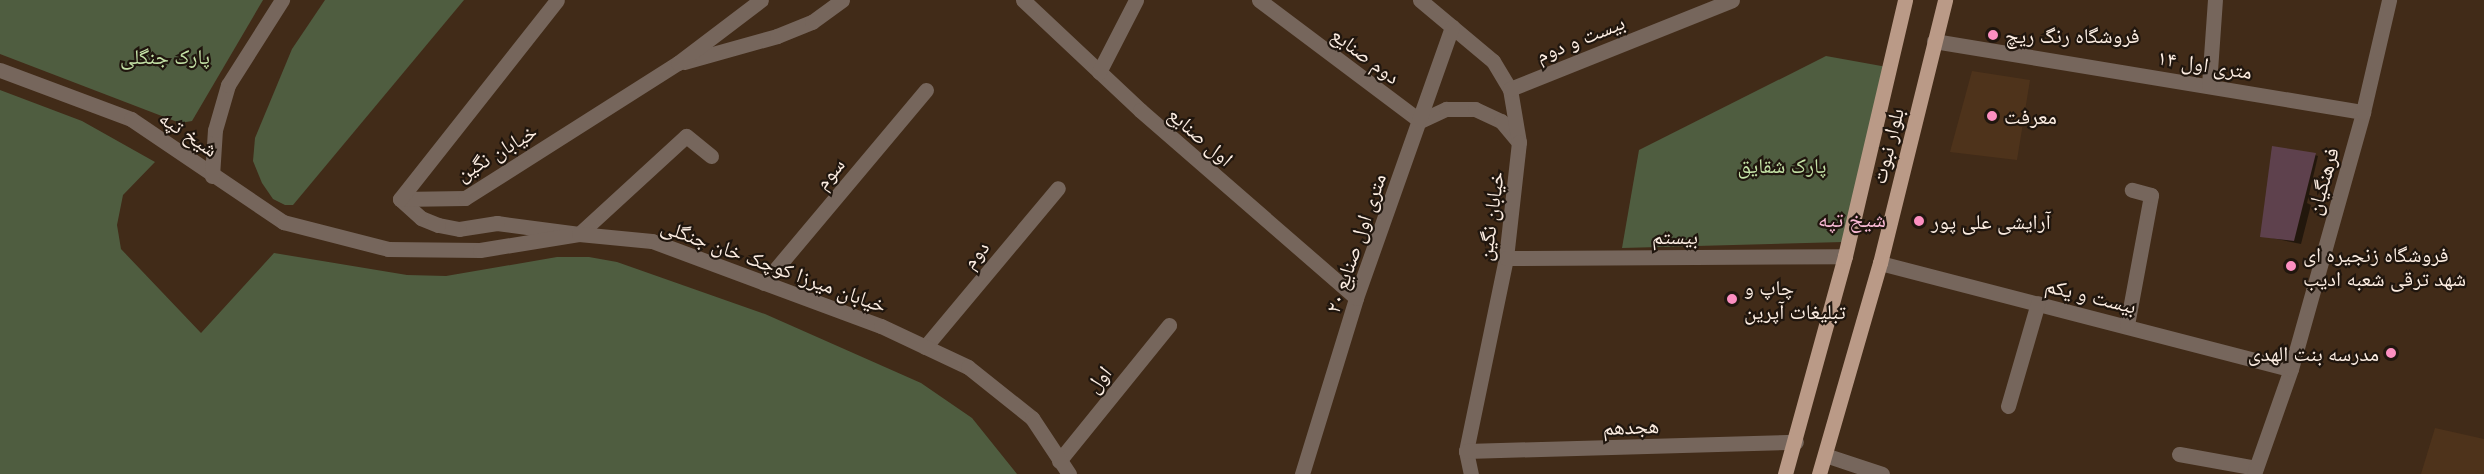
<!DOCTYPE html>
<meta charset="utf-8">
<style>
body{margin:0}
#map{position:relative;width:2484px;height:474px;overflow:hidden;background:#412b18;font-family:Lato,"Noto Naskh Arabic",sans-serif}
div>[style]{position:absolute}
.built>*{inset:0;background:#4e331b}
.green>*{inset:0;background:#4f5d40}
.shadow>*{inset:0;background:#0007}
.building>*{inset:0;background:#5e414d}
.minor>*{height:15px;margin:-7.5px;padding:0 7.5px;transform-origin:7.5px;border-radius:7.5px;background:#76665c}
.tertiary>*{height:15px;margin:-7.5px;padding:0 7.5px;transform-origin:7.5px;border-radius:7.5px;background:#76665c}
.primary>*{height:15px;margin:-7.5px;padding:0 7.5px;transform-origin:7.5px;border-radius:7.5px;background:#ba9a87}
.dots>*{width:16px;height:16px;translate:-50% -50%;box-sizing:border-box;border:3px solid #20160e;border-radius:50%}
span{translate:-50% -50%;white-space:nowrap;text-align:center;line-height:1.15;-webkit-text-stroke:4.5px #20160e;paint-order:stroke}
.poi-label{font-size:21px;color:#fcede2}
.left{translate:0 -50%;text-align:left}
.right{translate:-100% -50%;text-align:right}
.street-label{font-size:21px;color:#fcede2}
.park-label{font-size:21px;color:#c5e3a7}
.neighbourhood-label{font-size:22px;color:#f9bad5}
</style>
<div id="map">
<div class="built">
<i style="clip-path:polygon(1972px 71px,2030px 80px,2017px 160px,1950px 152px)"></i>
<i style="clip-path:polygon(2435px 428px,2484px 439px,2484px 474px,2421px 474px)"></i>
</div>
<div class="green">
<i style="clip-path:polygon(0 0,263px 0,192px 121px,180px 123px,0 54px)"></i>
<i style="clip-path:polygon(325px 0,464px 0,293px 205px,285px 205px,273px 199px,262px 183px,253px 161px,255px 138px,292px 49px)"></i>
<i style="clip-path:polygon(1826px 56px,1887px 67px,1843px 242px,1622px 248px,1639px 150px)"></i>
<i style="clip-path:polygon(0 90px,82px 121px,155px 162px,123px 195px,117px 225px,121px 249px,201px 333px,274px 253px,407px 275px,446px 276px,557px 257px,589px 257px,617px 262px,765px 314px,921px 383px,972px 418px,1017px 474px,0 474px)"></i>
</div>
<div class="shadow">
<i style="clip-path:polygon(2315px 155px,2318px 156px,2307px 203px,2311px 205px,2301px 244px,2262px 236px)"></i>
</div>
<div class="building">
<i style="clip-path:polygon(2272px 146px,2316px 153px,2294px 241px,2260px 237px)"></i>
</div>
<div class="minor">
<i style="left:1023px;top:0;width:161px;rotate:43.2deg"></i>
<i style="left:1140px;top:110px;width:286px;rotate:41deg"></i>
<i style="left:1259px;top:0;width:201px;rotate:36.9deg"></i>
<i style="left:1420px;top:121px;width:29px;rotate:-25deg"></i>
<i style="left:1446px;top:109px;width:29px"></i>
<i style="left:1475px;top:109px;width:29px;rotate:25deg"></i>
<i style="left:1501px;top:121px;width:26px;rotate:50deg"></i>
<i style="left:1420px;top:0;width:95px;rotate:39.9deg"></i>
<i style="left:1493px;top:61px;width:33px;rotate:59deg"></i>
<i style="left:1510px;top:89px;width:54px;rotate:80.4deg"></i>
<i style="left:1519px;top:142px;width:117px;rotate:96.4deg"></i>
<i style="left:1506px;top:258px;width:197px;rotate:101.7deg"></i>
<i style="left:1466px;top:451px;width:24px;rotate:78deg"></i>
<i style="left:1934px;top:41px;width:435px;rotate:9.4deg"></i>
<i style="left:684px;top:62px;width:97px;rotate:-15.6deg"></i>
<i style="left:777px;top:36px;width:38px;rotate:-22deg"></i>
<i style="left:812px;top:22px;width:37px;rotate:-36deg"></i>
<i style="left:1099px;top:72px;width:81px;rotate:-62.8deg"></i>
<i style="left:2209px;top:85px;width:85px;rotate:-86deg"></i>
<i style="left:1510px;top:89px;width:239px;rotate:-21.8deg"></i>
<i style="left:711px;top:156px;width:32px;rotate:-141deg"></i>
<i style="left:686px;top:136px;width:145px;rotate:137.5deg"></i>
<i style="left:579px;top:234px;width:83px;rotate:-172.4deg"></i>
<i style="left:497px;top:223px;width:38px;rotate:171deg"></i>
<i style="left:459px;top:229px;width:21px;rotate:-169deg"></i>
<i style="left:438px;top:225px;width:18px;rotate:-158deg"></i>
<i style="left:421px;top:218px;width:28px;rotate:-138deg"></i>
<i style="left:400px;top:199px;width:65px;rotate:-0.9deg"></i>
<i style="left:465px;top:198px;width:252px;rotate:-32.4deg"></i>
<i style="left:678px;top:63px;width:104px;rotate:-37.2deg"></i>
<i style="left:400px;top:199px;width:253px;rotate:-51.7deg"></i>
<i style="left:1506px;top:258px;width:339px;rotate:-0.3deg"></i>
<i style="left:1880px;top:263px;width:424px;rotate:14.5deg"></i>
<i style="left:764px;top:283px;width:252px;rotate:-50deg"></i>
<i style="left:2127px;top:325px;width:132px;rotate:-79.5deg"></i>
<i style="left:2151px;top:195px;width:20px;rotate:-165deg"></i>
<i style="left:925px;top:347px;width:207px;rotate:-50.1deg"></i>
<i style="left:2008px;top:406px;width:107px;rotate:-73.8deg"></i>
<i style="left:1466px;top:451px;width:330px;rotate:-1.6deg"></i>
<i style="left:2179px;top:454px;width:78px;rotate:10.3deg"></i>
<i style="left:1825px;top:455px;width:60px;rotate:18.4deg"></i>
<i style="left:1059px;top:461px;width:175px;rotate:-51deg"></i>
<i style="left:1302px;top:474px;width:184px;rotate:-72.9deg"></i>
<i style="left:1356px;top:298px;width:288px;rotate:-70.5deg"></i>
<i style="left:2254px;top:474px;width:111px;rotate:-70.6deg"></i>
<i style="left:2291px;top:369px;width:267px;rotate:-74.3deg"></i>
<i style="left:2363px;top:112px;width:115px;rotate:-76.9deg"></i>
</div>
<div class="tertiary">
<i style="left:0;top:70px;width:140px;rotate:20.5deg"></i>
<i style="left:131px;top:119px;width:184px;rotate:34.1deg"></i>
<i style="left:283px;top:222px;width:108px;rotate:14.4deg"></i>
<i style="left:388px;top:249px;width:92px;rotate:0.6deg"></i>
<i style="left:480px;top:250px;width:100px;rotate:-9.2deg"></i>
<i style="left:579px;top:234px;width:73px;rotate:5.5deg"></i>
<i style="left:652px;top:241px;width:244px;rotate:20.4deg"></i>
<i style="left:881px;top:326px;width:96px;rotate:25.2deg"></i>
<i style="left:968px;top:367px;width:82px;rotate:38.6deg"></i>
<i style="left:1032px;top:418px;width:67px;rotate:56.5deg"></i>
<i style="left:212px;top:176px;width:46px;rotate:-86.3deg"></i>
<i style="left:215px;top:130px;width:47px;rotate:-73.9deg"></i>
<i style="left:228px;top:85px;width:101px;rotate:-57.6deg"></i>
</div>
<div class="primary">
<i style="left:1785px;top:474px;width:226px;rotate:-74.6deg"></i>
<i style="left:1845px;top:256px;width:263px;rotate:-76.8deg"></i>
<i style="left:1819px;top:474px;width:220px;rotate:-73.9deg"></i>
<i style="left:1880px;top:263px;width:271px;rotate:-76.1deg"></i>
</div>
<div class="dots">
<i style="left:1993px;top:35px;background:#fc8fc1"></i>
<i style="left:1992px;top:116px;background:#fc8fc1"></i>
<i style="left:1919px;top:221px;background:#fc8fc1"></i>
<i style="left:2291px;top:266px;background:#fc8fc1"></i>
<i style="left:1732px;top:299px;background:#fc8fc1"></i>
<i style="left:2391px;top:353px;background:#fc8fc1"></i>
</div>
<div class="poi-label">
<span class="left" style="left:2005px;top:35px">فروشگاه رنگ ریچ</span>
<span class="left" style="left:2004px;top:116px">معرفت</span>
<span class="left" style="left:1931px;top:221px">آرایشی علی پور</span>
<span class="left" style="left:2303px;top:266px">فروشگاه زنجیره ای<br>شهد ترقی شعبه ادیب</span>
<span class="left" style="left:1744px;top:299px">چاپ و<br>تبلیغات آپرین</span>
<span class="right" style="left:2379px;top:353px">مدرسه بنت الهدی</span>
</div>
<div class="street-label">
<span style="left:1580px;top:38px;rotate:-22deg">بیست و دوم</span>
<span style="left:1366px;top:55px;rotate:37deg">دوم صنایع</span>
<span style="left:2205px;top:64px;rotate:9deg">۱۴ متری اول</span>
<span style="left:189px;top:133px;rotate:34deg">شیخ تپه</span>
<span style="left:1201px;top:136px;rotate:41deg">اول صنایع</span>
<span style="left:1887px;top:146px;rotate:-76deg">بلوار نبوت</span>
<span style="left:496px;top:152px;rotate:-31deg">خیابان نگین</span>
<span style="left:829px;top:173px;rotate:-50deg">سوم</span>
<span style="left:2322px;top:181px;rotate:-74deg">فرهنگیان</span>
<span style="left:1490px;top:216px;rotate:-82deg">خیابان نگین</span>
<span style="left:1675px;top:236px">بیستم</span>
<span style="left:1355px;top:243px;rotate:-71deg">۲۰ متری اول صنایع</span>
<span style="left:975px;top:254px;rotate:-50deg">دوم</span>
<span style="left:774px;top:265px;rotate:20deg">خیابان میرزا کوچک خان جنگلی</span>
<span style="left:2091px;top:295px;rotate:14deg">بیست و یکم</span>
<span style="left:1098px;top:379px;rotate:-51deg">اول</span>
<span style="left:1631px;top:426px;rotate:-2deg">هجدهم</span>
</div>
<div class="park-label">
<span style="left:165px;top:56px">پارک جنگلی</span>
<span style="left:1782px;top:165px">پارک شقایق</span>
</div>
<div class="neighbourhood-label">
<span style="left:1852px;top:219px">شیخ تپه</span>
</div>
</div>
